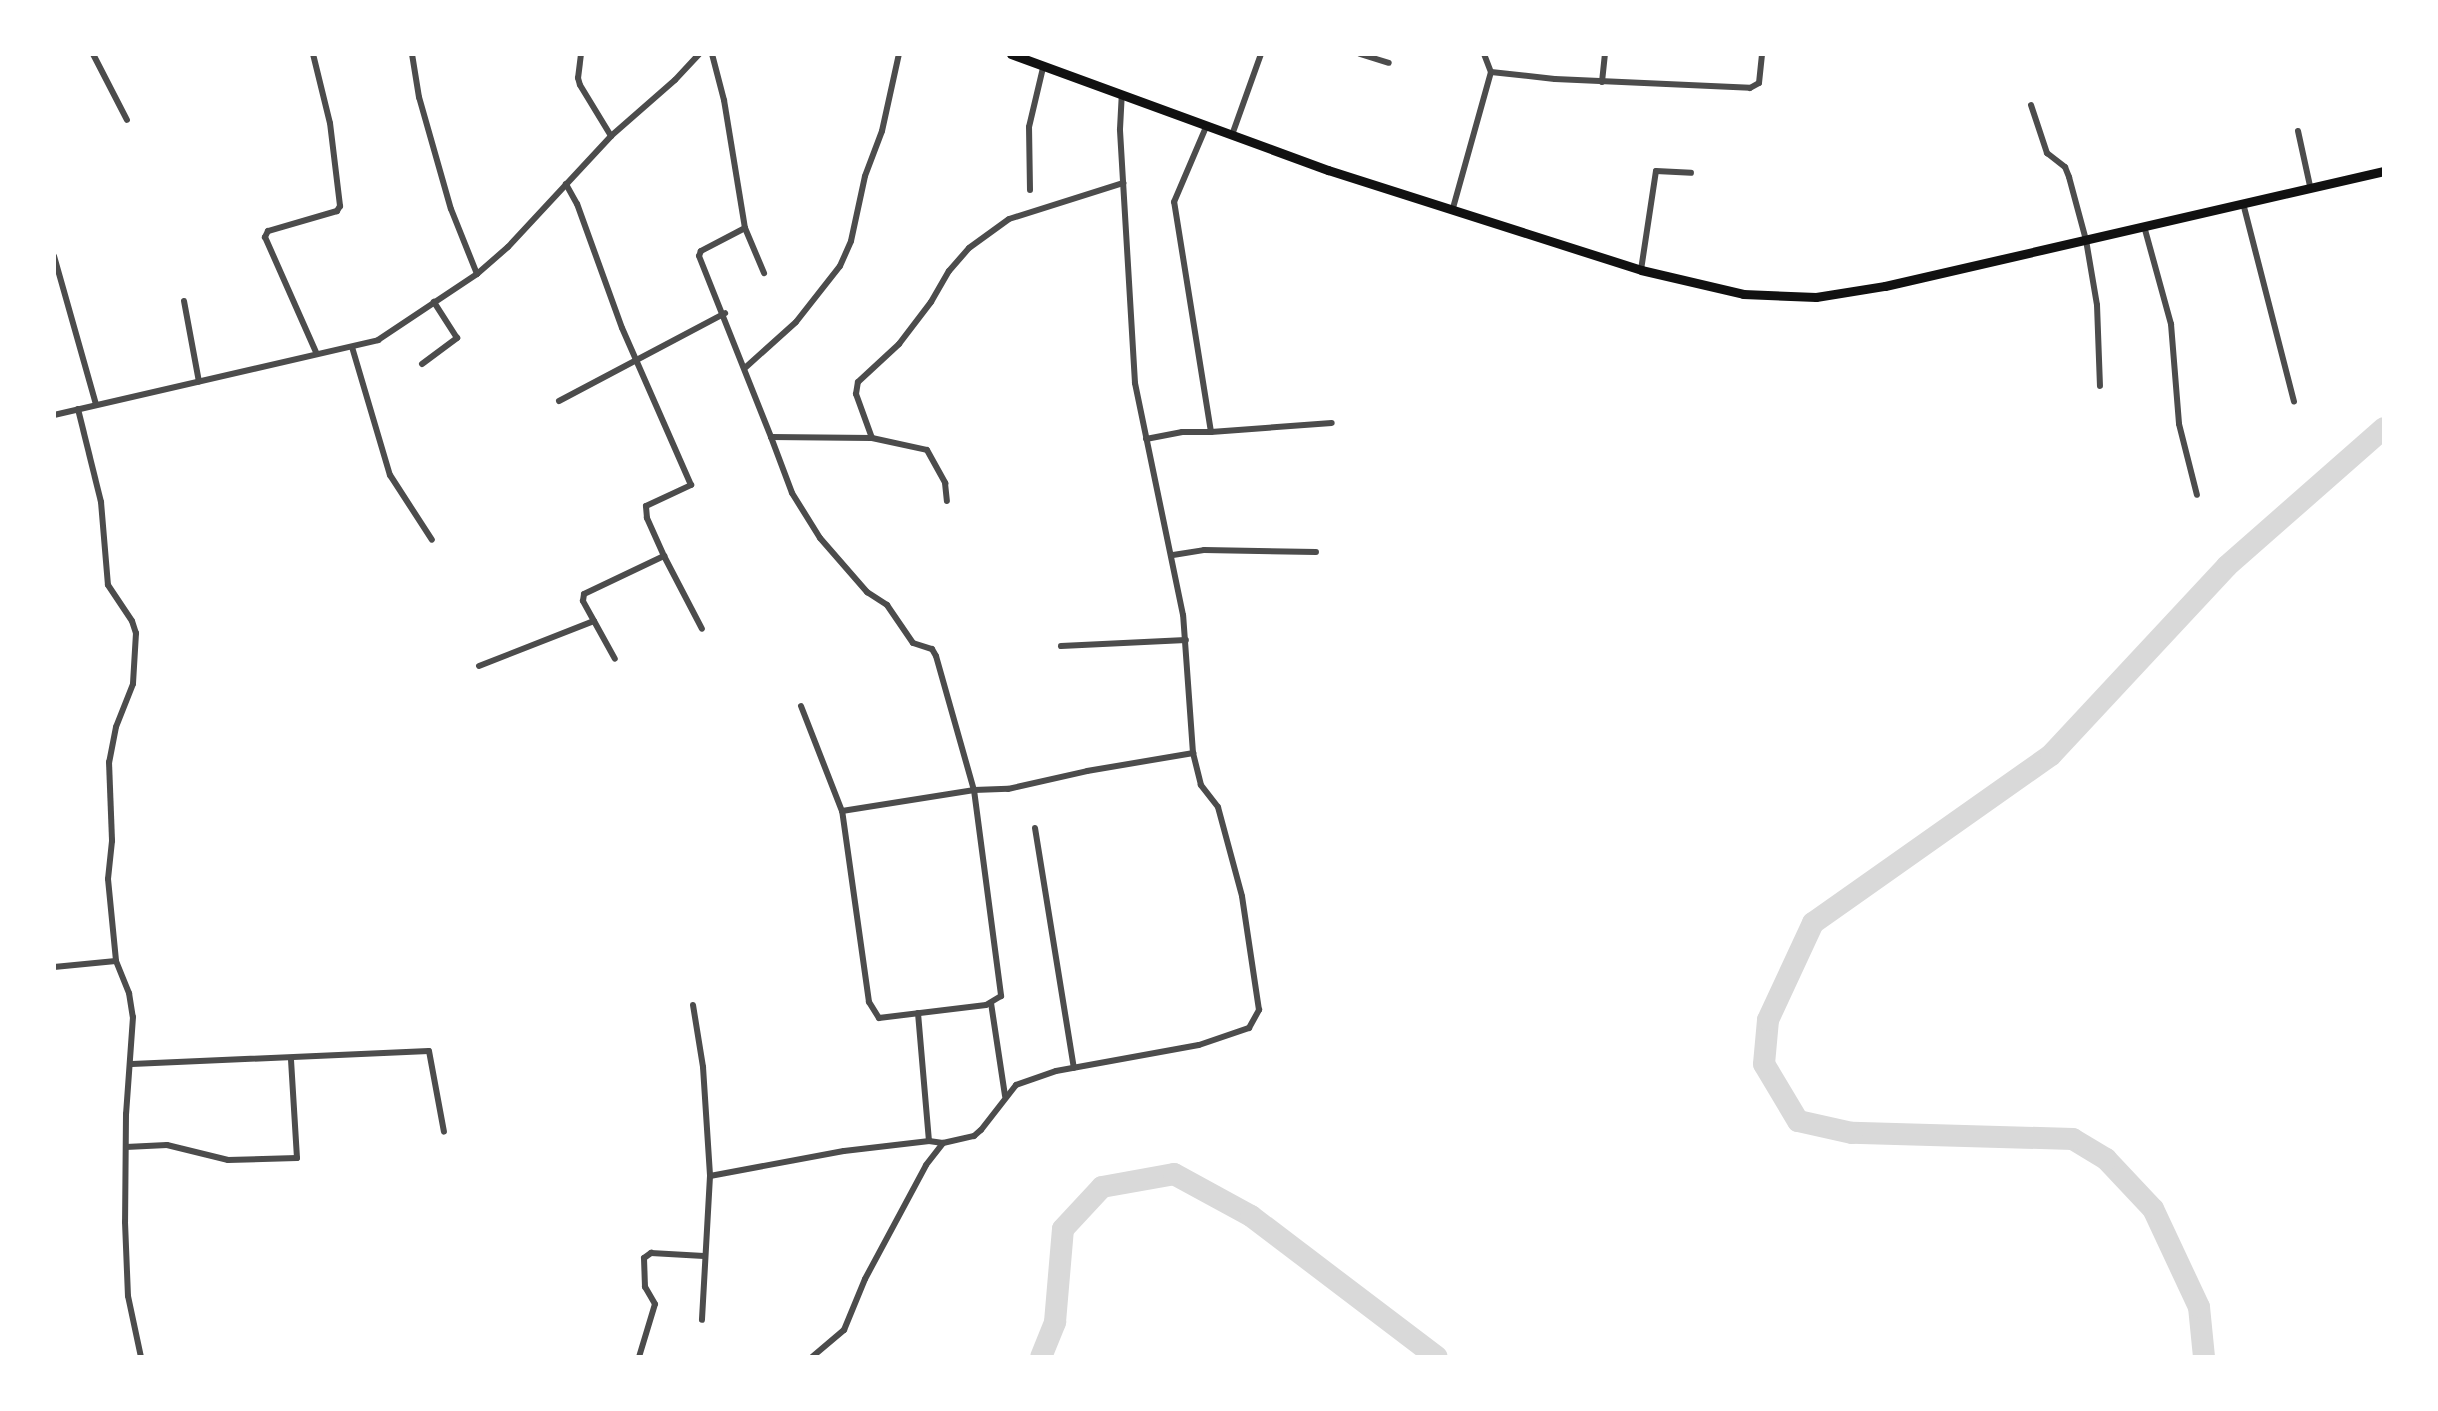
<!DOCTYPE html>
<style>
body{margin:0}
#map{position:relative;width:2438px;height:1411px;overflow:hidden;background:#fff;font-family:"Fira Sans Condensed",sans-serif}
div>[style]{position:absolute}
.river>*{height:22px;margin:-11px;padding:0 11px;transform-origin:11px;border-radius:11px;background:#d9d9d9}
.minor>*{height:6px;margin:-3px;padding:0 3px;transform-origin:3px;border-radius:3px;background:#4c4c4c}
.trunk>*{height:9px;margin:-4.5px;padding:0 4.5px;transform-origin:4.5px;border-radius:4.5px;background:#111}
span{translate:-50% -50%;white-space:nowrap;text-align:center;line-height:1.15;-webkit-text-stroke:8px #fff;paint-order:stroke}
.frame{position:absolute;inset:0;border:56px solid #fff;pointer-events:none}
</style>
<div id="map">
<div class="river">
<i style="left:1041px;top:1357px;width:38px;rotate:-68deg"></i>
<i style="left:1055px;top:1322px;width:93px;rotate:-85.1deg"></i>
<i style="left:1063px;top:1229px;width:57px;rotate:-47.1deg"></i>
<i style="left:1102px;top:1187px;width:73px;rotate:-10.2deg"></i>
<i style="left:1174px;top:1174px;width:88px;rotate:28.6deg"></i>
<i style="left:1251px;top:1216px;width:233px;rotate:37.2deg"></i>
<i style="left:2204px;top:1357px;width:50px;rotate:-95.7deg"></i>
<i style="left:2199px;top:1307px;width:108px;rotate:-115.1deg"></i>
<i style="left:2153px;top:1209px;width:69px;rotate:-133.2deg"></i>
<i style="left:2106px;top:1159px;width:39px;rotate:-149deg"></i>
<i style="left:2073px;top:1139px;width:221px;rotate:-178.4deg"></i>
<i style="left:1852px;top:1133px;width:55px;rotate:-167.5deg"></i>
<i style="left:1798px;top:1121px;width:66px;rotate:-120.8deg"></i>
<i style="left:1764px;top:1064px;width:44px;rotate:-84.8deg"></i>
<i style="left:1768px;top:1020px;width:107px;rotate:-65.1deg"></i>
<i style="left:1813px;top:923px;width:291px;rotate:-35.2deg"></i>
<i style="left:2051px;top:755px;width:258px;rotate:-47deg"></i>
<i style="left:2227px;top:566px;width:209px;rotate:-41.3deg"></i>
</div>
<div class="minor">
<i style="left:93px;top:54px;width:74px;rotate:62.7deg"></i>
<i style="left:313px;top:54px;width:71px;rotate:76.2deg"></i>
<i style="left:330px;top:123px;width:84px;rotate:83.1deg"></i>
<i style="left:340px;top:206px;width:6px;rotate:121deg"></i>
<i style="left:337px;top:211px;width:72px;rotate:163.8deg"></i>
<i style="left:268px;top:231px;width:7px;rotate:117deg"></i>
<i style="left:265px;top:237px;width:126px;rotate:66.1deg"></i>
<i style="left:412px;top:54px;width:44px;rotate:80.8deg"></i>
<i style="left:419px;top:97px;width:116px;rotate:74.1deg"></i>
<i style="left:451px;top:209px;width:70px;rotate:68.2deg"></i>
<i style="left:581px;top:54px;width:24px;rotate:97deg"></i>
<i style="left:578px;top:78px;width:7px;rotate:74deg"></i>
<i style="left:580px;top:85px;width:60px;rotate:58.7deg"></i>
<i style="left:712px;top:54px;width:48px;rotate:75.4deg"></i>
<i style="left:724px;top:100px;width:130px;rotate:80.7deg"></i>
<i style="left:745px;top:228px;width:50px;rotate:152.4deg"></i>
<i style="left:701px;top:251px;width:5px;rotate:112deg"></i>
<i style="left:699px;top:256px;width:195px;rotate:68.3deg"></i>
<i style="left:771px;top:437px;width:101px;rotate:0.6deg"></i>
<i style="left:872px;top:438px;width:56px;rotate:12.3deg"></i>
<i style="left:927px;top:450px;width:38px;rotate:61deg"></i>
<i style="left:945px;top:483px;width:18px;rotate:84deg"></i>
<i style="left:1360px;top:54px;width:30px;rotate:17deg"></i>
<i style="left:1484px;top:54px;width:19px;rotate:69deg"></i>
<i style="left:1602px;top:82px;width:28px;rotate:-84deg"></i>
<i style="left:2031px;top:105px;width:51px;rotate:71.6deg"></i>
<i style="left:2047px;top:153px;width:23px;rotate:38deg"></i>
<i style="left:2065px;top:167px;width:11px;rotate:68deg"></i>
<i style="left:2069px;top:177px;width:65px;rotate:74.9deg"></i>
<i style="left:2086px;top:240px;width:66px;rotate:80.4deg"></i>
<i style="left:2097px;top:305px;width:81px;rotate:87.9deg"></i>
<i style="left:2298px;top:131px;width:56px;rotate:77.7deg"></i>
<i style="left:1232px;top:135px;width:86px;rotate:-70.3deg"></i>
<i style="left:1030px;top:190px;width:63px;rotate:-90.9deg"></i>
<i style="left:1029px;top:127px;width:61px;rotate:-76.7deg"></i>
<i style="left:2243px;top:203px;width:205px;rotate:75.6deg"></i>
<i style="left:1453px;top:208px;width:141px;rotate:-74.4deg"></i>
<i style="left:1491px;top:72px;width:64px;rotate:6.2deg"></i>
<i style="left:1555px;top:79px;width:195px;rotate:2.6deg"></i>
<i style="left:1750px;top:88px;width:10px;rotate:-29deg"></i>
<i style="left:1759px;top:83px;width:29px;rotate:-84deg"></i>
<i style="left:2144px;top:226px;width:102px;rotate:74.6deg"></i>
<i style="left:2171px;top:324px;width:100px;rotate:85.4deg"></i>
<i style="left:2179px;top:424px;width:73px;rotate:75.8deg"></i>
<i style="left:745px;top:228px;width:49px;rotate:67.1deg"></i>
<i style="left:54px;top:256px;width:154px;rotate:74.2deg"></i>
<i style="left:1641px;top:270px;width:100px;rotate:-81.4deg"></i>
<i style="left:1656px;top:171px;width:35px;rotate:3deg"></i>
<i style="left:184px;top:301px;width:82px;rotate:79.5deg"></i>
<i style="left:352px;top:347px;width:134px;rotate:73.5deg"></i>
<i style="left:390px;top:475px;width:77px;rotate:57.1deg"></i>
<i style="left:422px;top:364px;width:44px;rotate:-36.6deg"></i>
<i style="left:457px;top:338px;width:43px;rotate:-122.6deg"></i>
<i style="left:746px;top:367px;width:67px;rotate:-42deg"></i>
<i style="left:796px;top:322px;width:71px;rotate:-51.8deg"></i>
<i style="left:840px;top:266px;width:27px;rotate:-66deg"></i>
<i style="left:851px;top:241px;width:66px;rotate:-77.8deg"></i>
<i style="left:865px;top:176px;width:48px;rotate:-69.3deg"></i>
<i style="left:882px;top:131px;width:79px;rotate:-77.6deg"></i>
<i style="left:559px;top:401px;width:188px;rotate:-27.9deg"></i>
<i style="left:78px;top:409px;width:96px;rotate:76.1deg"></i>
<i style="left:101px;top:502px;width:83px;rotate:85.2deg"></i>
<i style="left:108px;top:585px;width:43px;rotate:56.3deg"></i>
<i style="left:132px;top:621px;width:13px;rotate:72deg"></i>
<i style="left:136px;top:633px;width:51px;rotate:93.4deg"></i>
<i style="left:133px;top:684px;width:46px;rotate:111.6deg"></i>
<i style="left:116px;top:727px;width:36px;rotate:101deg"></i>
<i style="left:109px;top:762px;width:79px;rotate:87.8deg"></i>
<i style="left:112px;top:841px;width:38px;rotate:96deg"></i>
<i style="left:108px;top:879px;width:82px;rotate:84.4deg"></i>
<i style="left:116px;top:961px;width:35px;rotate:68deg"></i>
<i style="left:129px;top:993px;width:24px;rotate:81deg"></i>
<i style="left:133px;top:1017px;width:97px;rotate:94.1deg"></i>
<i style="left:126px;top:1114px;width:108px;rotate:90.5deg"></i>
<i style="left:125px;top:1222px;width:74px;rotate:87.7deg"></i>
<i style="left:128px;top:1296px;width:62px;rotate:78deg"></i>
<i style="left:54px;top:415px;width:333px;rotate:-13deg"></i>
<i style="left:378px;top:340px;width:119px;rotate:-33.7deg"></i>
<i style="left:477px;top:274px;width:41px;rotate:-41.1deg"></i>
<i style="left:508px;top:247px;width:151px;rotate:-47.1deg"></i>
<i style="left:611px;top:136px;width:85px;rotate:-41.2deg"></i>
<i style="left:675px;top:80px;width:35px;rotate:-47deg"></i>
<i style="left:1211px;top:432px;width:121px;rotate:-4.3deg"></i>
<i style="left:771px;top:437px;width:60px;rotate:69.4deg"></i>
<i style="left:792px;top:493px;width:53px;rotate:58.1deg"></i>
<i style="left:820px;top:538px;width:72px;rotate:49deg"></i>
<i style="left:867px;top:592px;width:24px;rotate:33deg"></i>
<i style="left:887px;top:605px;width:46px;rotate:55.6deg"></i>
<i style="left:913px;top:643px;width:20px;rotate:18deg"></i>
<i style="left:932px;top:649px;width:8px;rotate:60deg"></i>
<i style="left:936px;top:656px;width:139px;rotate:74.2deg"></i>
<i style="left:974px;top:790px;width:208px;rotate:82.5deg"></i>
<i style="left:1001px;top:996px;width:17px;rotate:149deg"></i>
<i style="left:986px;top:1005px;width:108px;rotate:173.1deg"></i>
<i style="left:879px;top:1018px;width:19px;rotate:-122deg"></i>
<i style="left:869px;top:1002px;width:193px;rotate:-98deg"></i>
<i style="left:842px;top:811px;width:134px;rotate:-9deg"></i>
<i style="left:974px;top:790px;width:34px;rotate:-2deg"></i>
<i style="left:1008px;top:789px;width:81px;rotate:-12.8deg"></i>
<i style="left:1087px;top:771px;width:108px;rotate:-9.6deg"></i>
<i style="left:872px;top:438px;width:47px;rotate:-110deg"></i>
<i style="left:856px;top:394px;width:12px;rotate:-81deg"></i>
<i style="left:858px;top:382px;width:56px;rotate:-42.8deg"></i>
<i style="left:899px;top:344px;width:53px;rotate:-52.7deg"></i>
<i style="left:931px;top:302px;width:36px;rotate:-60deg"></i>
<i style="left:949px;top:271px;width:30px;rotate:-49deg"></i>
<i style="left:969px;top:248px;width:49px;rotate:-35.9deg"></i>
<i style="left:1009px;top:219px;width:120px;rotate:-17.5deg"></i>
<i style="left:1146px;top:439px;width:37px;rotate:-11deg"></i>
<i style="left:1182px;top:432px;width:29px"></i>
<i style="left:1211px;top:432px;width:233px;rotate:-99.1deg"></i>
<i style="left:1174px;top:202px;width:82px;rotate:-66.9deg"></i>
<i style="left:1173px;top:555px;width:31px;rotate:-9deg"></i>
<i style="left:1204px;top:550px;width:112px;rotate:1deg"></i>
<i style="left:664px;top:556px;width:82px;rotate:62.5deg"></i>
<i style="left:594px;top:621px;width:43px;rotate:61.1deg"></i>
<i style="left:1061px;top:646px;width:125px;rotate:-2.7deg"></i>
<i style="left:479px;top:666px;width:123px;rotate:-21.4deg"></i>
<i style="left:594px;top:621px;width:23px;rotate:-119deg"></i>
<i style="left:583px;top:601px;width:7px;rotate:-82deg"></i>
<i style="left:584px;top:594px;width:89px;rotate:-25.4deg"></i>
<i style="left:664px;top:556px;width:42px;rotate:-114.1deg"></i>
<i style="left:647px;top:518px;width:12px;rotate:-95deg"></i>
<i style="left:646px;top:506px;width:50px;rotate:-25deg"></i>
<i style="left:691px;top:485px;width:171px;rotate:-113.7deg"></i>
<i style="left:622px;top:328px;width:132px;rotate:-109.9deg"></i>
<i style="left:577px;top:204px;width:23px;rotate:-119deg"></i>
<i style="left:801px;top:706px;width:113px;rotate:68.7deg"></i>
<i style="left:1035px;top:828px;width:243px;rotate:80.8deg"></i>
<i style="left:54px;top:967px;width:62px;rotate:-5.5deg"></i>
<i style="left:991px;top:1003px;width:94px;rotate:81.4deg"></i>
<i style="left:693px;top:1005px;width:63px;rotate:80.8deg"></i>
<i style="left:703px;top:1067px;width:109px;rotate:86.3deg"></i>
<i style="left:710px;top:1176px;width:144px;rotate:93.2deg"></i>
<i style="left:918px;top:1013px;width:128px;rotate:85.1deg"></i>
<i style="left:132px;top:1064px;width:297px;rotate:-2.5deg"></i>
<i style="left:429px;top:1051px;width:82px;rotate:79.5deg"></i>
<i style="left:126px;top:1147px;width:41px;rotate:-2.8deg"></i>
<i style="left:167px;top:1145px;width:63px;rotate:13.8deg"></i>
<i style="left:228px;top:1160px;width:69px;rotate:-1.7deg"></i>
<i style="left:297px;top:1158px;width:99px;rotate:-93.5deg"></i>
<i style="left:710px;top:1176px;width:136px;rotate:-10.6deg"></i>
<i style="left:844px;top:1151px;width:86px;rotate:-6.7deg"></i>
<i style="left:929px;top:1141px;width:14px;rotate:8deg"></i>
<i style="left:639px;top:1357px;width:55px;rotate:-73.2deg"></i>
<i style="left:655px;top:1304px;width:20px;rotate:-120deg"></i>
<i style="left:645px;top:1287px;width:29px;rotate:-92deg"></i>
<i style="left:644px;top:1258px;width:9px;rotate:-36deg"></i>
<i style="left:651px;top:1253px;width:53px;rotate:3.2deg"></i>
<i style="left:812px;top:1357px;width:42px;rotate:-40.2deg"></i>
<i style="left:844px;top:1330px;width:55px;rotate:-67.6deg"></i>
<i style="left:865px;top:1279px;width:129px;rotate:-61.8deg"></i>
<i style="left:926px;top:1165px;width:28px;rotate:-52deg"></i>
<i style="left:943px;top:1143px;width:32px;rotate:-13deg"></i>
<i style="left:974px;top:1136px;width:9px;rotate:-41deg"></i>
<i style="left:981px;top:1130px;width:57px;rotate:-52.1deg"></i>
<i style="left:1016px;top:1085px;width:42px;rotate:-19.3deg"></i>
<i style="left:1056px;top:1071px;width:145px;rotate:-10.3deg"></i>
<i style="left:1199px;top:1045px;width:53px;rotate:-18.8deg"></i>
<i style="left:1249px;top:1028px;width:21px;rotate:-61deg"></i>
<i style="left:1259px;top:1010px;width:115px;rotate:-98.5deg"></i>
<i style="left:1242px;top:896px;width:92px;rotate:-105.1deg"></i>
<i style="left:1218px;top:807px;width:28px;rotate:-128deg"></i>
<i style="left:1201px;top:785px;width:33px;rotate:-104deg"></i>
<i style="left:1193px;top:753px;width:138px;rotate:-94.1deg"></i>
<i style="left:1183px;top:615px;width:237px;rotate:-101.7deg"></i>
<i style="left:1135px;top:383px;width:254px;rotate:-93.4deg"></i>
<i style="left:1120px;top:129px;width:35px;rotate:-87deg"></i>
</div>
<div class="trunk">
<i style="left:1011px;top:54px;width:338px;rotate:20.1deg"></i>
<i style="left:1328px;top:170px;width:329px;rotate:17.7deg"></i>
<i style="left:1641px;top:270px;width:105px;rotate:13.2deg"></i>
<i style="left:1743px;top:294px;width:73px;rotate:2.4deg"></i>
<i style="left:1816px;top:297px;width:70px;rotate:-9.1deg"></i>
<i style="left:1885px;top:286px;width:512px;rotate:-12.98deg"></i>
</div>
<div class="frame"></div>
</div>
